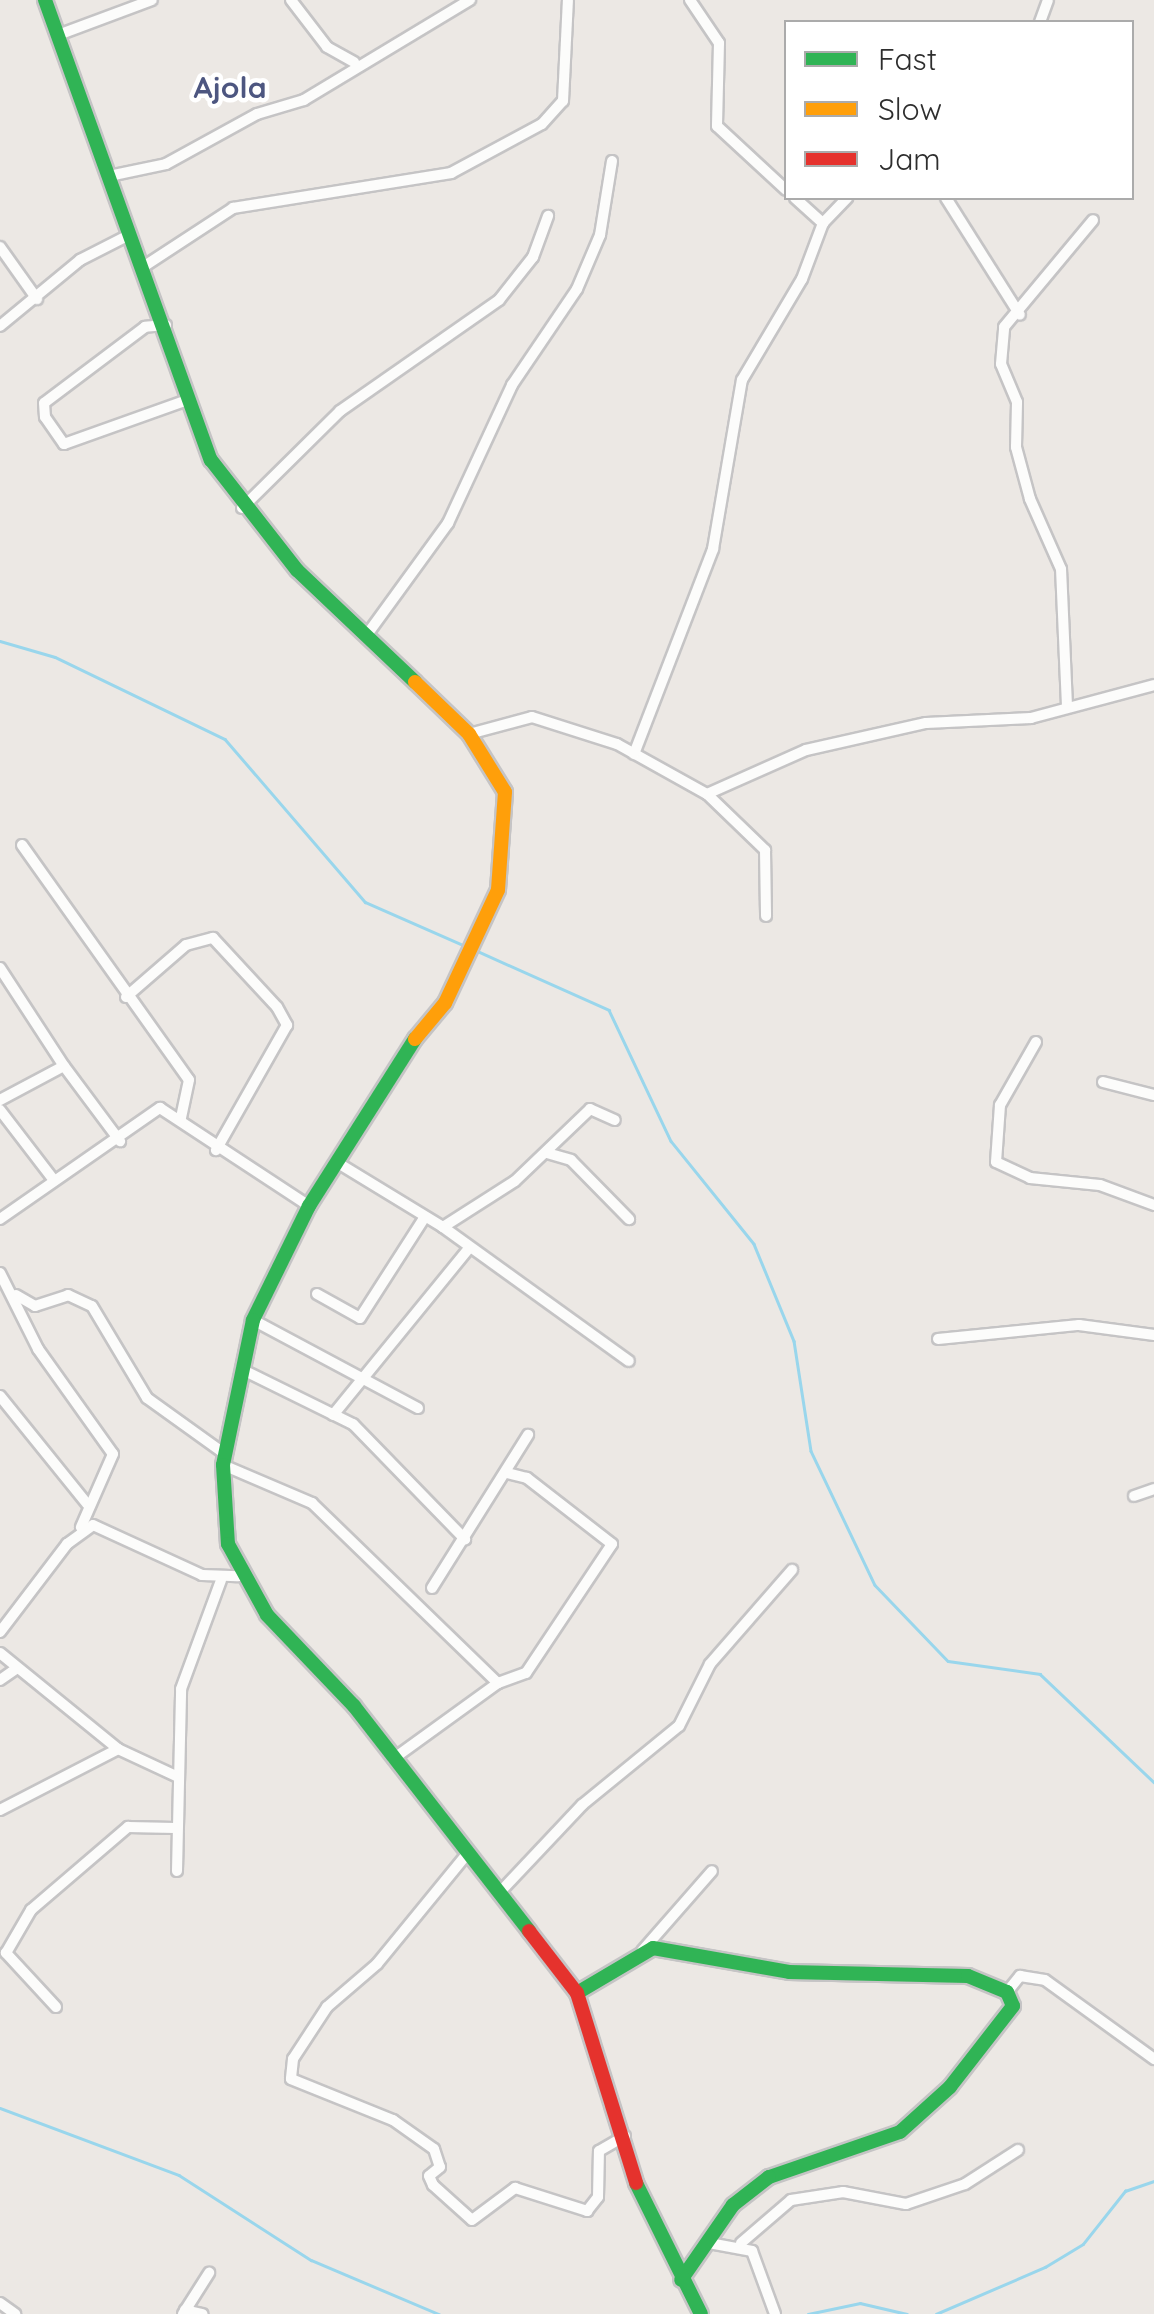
<!DOCTYPE html>
<style>
body{margin:0}
#map{position:relative;width:1154px;height:2314px;overflow:hidden;background:#ece8e4;font-family:Quicksand,sans-serif}
div>[style]{position:absolute}
.stream>*{height:2.5px;margin:-1.25px;padding:0 1.25px;transform-origin:1.25px;border-radius:1.25px;background:#99d6ec}
.roads{filter:drop-shadow(2px 0 #c5c4c5) drop-shadow(-2px 0 #c5c4c5) drop-shadow(0 2px #c5c4c5) drop-shadow(0 -2px #c5c4c5)}
.street>*{height:10px;margin:-5px;padding:0 5px;transform-origin:5px;border-radius:5px;background:#fcfcfb}
.fast>*{height:14px;margin:-7px;padding:0 7px;transform-origin:7px;border-radius:7px;background:#30b455}
.slow>*{height:14px;margin:-7px;padding:0 7px;transform-origin:7px;border-radius:7px;background:#ff9f0a}
.jam>*{height:14px;margin:-7px;padding:0 7px;transform-origin:7px;border-radius:7px;background:#e5322d}
span{translate:-50% -50%;white-space:nowrap;text-align:center;line-height:1.15;-webkit-text-stroke:9px #fff;paint-order:stroke}
.quarter-label{font-size:30px;color:#4d5680;font-weight:700}
.legend{position:absolute;left:784px;top:20px;width:350px;height:180px;box-sizing:border-box;background:#fff;border:2px solid #ababab;margin:0;padding:12px 18px;list-style:none;font-size:30px;color:#2e2e2e}
.legend li{display:flex;align-items:center;gap:20px;height:50px}
.legend b{width:50px;border:2px solid #ababab}
</style>
<div id="map">
<div class="stream">
<i style="left:0;top:641px;width:57px;rotate:16.2deg"></i>
<i style="left:55px;top:657px;width:189px;rotate:25.8deg"></i>
<i style="left:225px;top:739px;width:215px;rotate:49.3deg"></i>
<i style="left:365px;top:902px;width:107px;rotate:23.7deg"></i>
<i style="left:475px;top:950px;width:147px;rotate:24.1deg"></i>
<i style="left:609px;top:1010px;width:145px;rotate:64.7deg"></i>
<i style="left:671px;top:1141px;width:132px;rotate:51.1deg"></i>
<i style="left:754px;top:1244px;width:105px;rotate:67.6deg"></i>
<i style="left:794px;top:1341px;width:111px;rotate:81.2deg"></i>
<i style="left:811px;top:1451px;width:148px;rotate:64.5deg"></i>
<i style="left:875px;top:1585px;width:105px;rotate:46.2deg"></i>
<i style="left:948px;top:1661px;width:93px;rotate:8deg"></i>
<i style="left:1040px;top:1674px;width:157px;rotate:43.5deg"></i>
<i style="left:0;top:2108px;width:191px;rotate:20.5deg"></i>
<i style="left:179px;top:2175px;width:157px;rotate:32.8deg"></i>
<i style="left:311px;top:2260px;width:139px;rotate:22.9deg"></i>
<i style="left:808px;top:2314px;width:53px;rotate:-11.9deg"></i>
<i style="left:860px;top:2303px;width:48px;rotate:13.2deg"></i>
<i style="left:936px;top:2314px;width:119px;rotate:-23.3deg"></i>
<i style="left:1045px;top:2267px;width:44px;rotate:-31.2deg"></i>
<i style="left:1083px;top:2244px;width:68px;rotate:-51.6deg"></i>
<i style="left:1125px;top:2191px;width:31px;rotate:-19deg"></i>
</div>
<div class="roads">
<div class="street">
<i style="left:291px;top:0;width:59px;rotate:52.5deg"></i>
<i style="left:327px;top:47px;width:31px;rotate:29deg"></i>
<i style="left:690px;top:0;width:52px;rotate:56deg"></i>
<i style="left:719px;top:43px;width:83px;rotate:91.4deg"></i>
<i style="left:717px;top:126px;width:94px;rotate:42.8deg"></i>
<i style="left:1040px;top:22px;width:23px;rotate:-70deg"></i>
<i style="left:58px;top:35px;width:100px;rotate:-20.4deg"></i>
<i style="left:109px;top:176px;width:58px;rotate:-11.9deg"></i>
<i style="left:166px;top:164px;width:104px;rotate:-28.8deg"></i>
<i style="left:257px;top:114px;width:49px;rotate:-16.6deg"></i>
<i style="left:304px;top:100px;width:194px;rotate:-31.1deg"></i>
<i style="left:795px;top:198px;width:38px;rotate:42deg"></i>
<i style="left:823px;top:223px;width:35px;rotate:-46deg"></i>
<i style="left:946px;top:198px;width:138px;rotate:57.7deg"></i>
<i style="left:0;top:247px;width:64px;rotate:54.6deg"></i>
<i style="left:143px;top:267px;width:108px;rotate:-33.2deg"></i>
<i style="left:233px;top:208px;width:221px;rotate:-9.1deg"></i>
<i style="left:451px;top:173px;width:103px;rotate:-28.3deg"></i>
<i style="left:542px;top:124px;width:31px;rotate:-48deg"></i>
<i style="left:563px;top:101px;width:101px;rotate:-87.2deg"></i>
<i style="left:166px;top:325px;width:21px;rotate:175deg"></i>
<i style="left:145px;top:327px;width:126px;rotate:143deg"></i>
<i style="left:44px;top:403px;width:14px;rotate:86deg"></i>
<i style="left:45px;top:417px;width:33px;rotate:55deg"></i>
<i style="left:64px;top:444px;width:128px;rotate:-19.6deg"></i>
<i style="left:0;top:326px;width:104px;rotate:-39.5deg"></i>
<i style="left:80px;top:260px;width:55px;rotate:-27deg"></i>
<i style="left:242px;top:508px;width:138px;rotate:-44.7deg"></i>
<i style="left:340px;top:411px;width:194px;rotate:-34.9deg"></i>
<i style="left:499px;top:300px;width:55px;rotate:-51.7deg"></i>
<i style="left:533px;top:257px;width:44px;rotate:-69.9deg"></i>
<i style="left:366px;top:636px;width:140px;rotate:-54deg"></i>
<i style="left:448px;top:523px;width:152px;rotate:-65.1deg"></i>
<i style="left:512px;top:385px;width:116px;rotate:-55.9deg"></i>
<i style="left:577px;top:289px;width:59px;rotate:-66.9deg"></i>
<i style="left:600px;top:235px;width:75px;rotate:-80.8deg"></i>
<i style="left:1067px;top:706px;width:137px;rotate:-92.5deg"></i>
<i style="left:1061px;top:569px;width:77px;rotate:-113.9deg"></i>
<i style="left:1030px;top:499px;width:54px;rotate:-105.1deg"></i>
<i style="left:1016px;top:447px;width:45px;rotate:-88.7deg"></i>
<i style="left:1017px;top:402px;width:41px;rotate:-112.8deg"></i>
<i style="left:1001px;top:364px;width:37px;rotate:-85deg"></i>
<i style="left:1004px;top:327px;width:139px;rotate:-50.2deg"></i>
<i style="left:469px;top:734px;width:65px;rotate:-15.1deg"></i>
<i style="left:532px;top:717px;width:89px;rotate:17.6deg"></i>
<i style="left:617px;top:744px;width:103px;rotate:29.1deg"></i>
<i style="left:707px;top:794px;width:81px;rotate:44deg"></i>
<i style="left:765px;top:850px;width:66px;rotate:89.1deg"></i>
<i style="left:634px;top:754px;width:220px;rotate:-68.9deg"></i>
<i style="left:713px;top:549px;width:171px;rotate:-80.3deg"></i>
<i style="left:742px;top:380px;width:117px;rotate:-59.3deg"></i>
<i style="left:802px;top:279px;width:60px;rotate:-69.4deg"></i>
<i style="left:707px;top:794px;width:108px;rotate:-24deg"></i>
<i style="left:806px;top:750px;width:123px;rotate:-12.7deg"></i>
<i style="left:926px;top:723px;width:105px;rotate:-2.7deg"></i>
<i style="left:1031px;top:718px;width:127px;rotate:-15deg"></i>
<i style="left:22px;top:845px;width:288px;rotate:54.6deg"></i>
<i style="left:189px;top:1080px;width:40px;rotate:102deg"></i>
<i style="left:0;top:968px;width:117px;rotate:56.9deg"></i>
<i style="left:126px;top:997px;width:79px;rotate:-40.9deg"></i>
<i style="left:186px;top:945px;width:28px;rotate:-15deg"></i>
<i style="left:213px;top:938px;width:94px;rotate:47.2deg"></i>
<i style="left:277px;top:1007px;width:21px;rotate:61deg"></i>
<i style="left:287px;top:1025px;width:144px;rotate:119.6deg"></i>
<i style="left:1036px;top:1042px;width:73px;rotate:119.7deg"></i>
<i style="left:1000px;top:1105px;width:57px;rotate:94deg"></i>
<i style="left:996px;top:1162px;width:38px;rotate:25deg"></i>
<i style="left:1030px;top:1178px;width:70px;rotate:5.7deg"></i>
<i style="left:1100px;top:1185px;width:58px;rotate:20.3deg"></i>
<i style="left:1103px;top:1082px;width:53px;rotate:14.3deg"></i>
<i style="left:0;top:1100px;width:72px;rotate:-28deg"></i>
<i style="left:64px;top:1066px;width:94px;rotate:53.3deg"></i>
<i style="left:0;top:1110px;width:87px;rotate:52.5deg"></i>
<i style="left:547px;top:1153px;width:25px;rotate:16deg"></i>
<i style="left:571px;top:1160px;width:83px;rotate:45.5deg"></i>
<i style="left:338px;top:1163px;width:123px;rotate:31.4deg"></i>
<i style="left:443px;top:1227px;width:85px;rotate:-32.6deg"></i>
<i style="left:515px;top:1181px;width:104px;rotate:-43.8deg"></i>
<i style="left:590px;top:1109px;width:27px;rotate:24deg"></i>
<i style="left:0;top:1219px;width:195px;rotate:-34.8deg"></i>
<i style="left:160px;top:1108px;width:178px;rotate:33.3deg"></i>
<i style="left:443px;top:1227px;width:229px;rotate:35.8deg"></i>
<i style="left:0;top:1273px;width:85px;rotate:63.4deg"></i>
<i style="left:38px;top:1349px;width:129px;rotate:54.5deg"></i>
<i style="left:113px;top:1454px;width:80px;rotate:113.7deg"></i>
<i style="left:317px;top:1294px;width:49px;rotate:29.2deg"></i>
<i style="left:360px;top:1318px;width:117px;rotate:-57.3deg"></i>
<i style="left:16px;top:1295px;width:22px;rotate:30deg"></i>
<i style="left:35px;top:1306px;width:35px;rotate:-18deg"></i>
<i style="left:68px;top:1295px;width:26px;rotate:25deg"></i>
<i style="left:92px;top:1306px;width:107px;rotate:59.1deg"></i>
<i style="left:147px;top:1398px;width:96px;rotate:35.7deg"></i>
<i style="left:253px;top:1320px;width:187px;rotate:28.1deg"></i>
<i style="left:938px;top:1339px;width:142px;rotate:-5.7deg"></i>
<i style="left:1079px;top:1325px;width:76px;rotate:7.6deg"></i>
<i style="left:241px;top:1369px;width:125px;rotate:26.2deg"></i>
<i style="left:353px;top:1424px;width:161px;rotate:45.8deg"></i>
<i style="left:0;top:1396px;width:139px;rotate:51.1deg"></i>
<i style="left:333px;top:1415px;width:215px;rotate:-50.8deg"></i>
<i style="left:223px;top:1465px;width:97px;rotate:23.1deg"></i>
<i style="left:312px;top:1503px;width:259px;rotate:44.1deg"></i>
<i style="left:1134px;top:1496px;width:21px;rotate:-19deg"></i>
<i style="left:432px;top:1588px;width:181px;rotate:-57.9deg"></i>
<i style="left:0;top:1632px;width:111px;rotate:-52.7deg"></i>
<i style="left:67px;top:1544px;width:32px;rotate:-36deg"></i>
<i style="left:93px;top:1525px;width:120px;rotate:24.6deg"></i>
<i style="left:202px;top:1575px;width:36px;rotate:2deg"></i>
<i style="left:0;top:1653px;width:152px;rotate:39.1deg"></i>
<i style="left:118px;top:1749px;width:64px;rotate:25deg"></i>
<i style="left:0;top:1680px;width:19px;rotate:-35deg"></i>
<i style="left:393px;top:1759px;width:130px;rotate:-35.9deg"></i>
<i style="left:498px;top:1683px;width:30px;rotate:-20deg"></i>
<i style="left:526px;top:1673px;width:155px;rotate:-56.3deg"></i>
<i style="left:612px;top:1544px;width:108px;rotate:-142.2deg"></i>
<i style="left:527px;top:1478px;width:21px;rotate:-166deg"></i>
<i style="left:0;top:1810px;width:133px;rotate:-27.3deg"></i>
<i style="left:467px;top:1854px;width:142px;rotate:129.3deg"></i>
<i style="left:377px;top:1964px;width:66px;rotate:139.3deg"></i>
<i style="left:327px;top:2007px;width:62px;rotate:123.2deg"></i>
<i style="left:293px;top:2059px;width:20px;rotate:96deg"></i>
<i style="left:291px;top:2079px;width:110px;rotate:21.9deg"></i>
<i style="left:393px;top:2120px;width:50px;rotate:35.3deg"></i>
<i style="left:434px;top:2149px;width:19px;rotate:72deg"></i>
<i style="left:440px;top:2167px;width:14px;rotate:141deg"></i>
<i style="left:429px;top:2176px;width:10px;rotate:66deg"></i>
<i style="left:433px;top:2185px;width:52px;rotate:41.9deg"></i>
<i style="left:472px;top:2220px;width:54px;rotate:-36.7deg"></i>
<i style="left:515px;top:2188px;width:76px;rotate:17.7deg"></i>
<i style="left:587px;top:2211px;width:18px;rotate:-52deg"></i>
<i style="left:598px;top:2197px;width:46px;rotate:-88.8deg"></i>
<i style="left:599px;top:2151px;width:30px;rotate:-30deg"></i>
<i style="left:177px;top:1871px;width:182px;rotate:-88.7deg"></i>
<i style="left:181px;top:1689px;width:116px;rotate:-69.8deg"></i>
<i style="left:501px;top:1891px;width:118px;rotate:-46.7deg"></i>
<i style="left:582px;top:1805px;width:125px;rotate:-39.2deg"></i>
<i style="left:679px;top:1726px;width:69px;rotate:-63.4deg"></i>
<i style="left:710px;top:1664px;width:125px;rotate:-48.9deg"></i>
<i style="left:642px;top:1951px;width:106px;rotate:-48.8deg"></i>
<i style="left:1007px;top:1992px;width:21px;rotate:-51deg"></i>
<i style="left:1020px;top:1976px;width:25px;rotate:9deg"></i>
<i style="left:1045px;top:1980px;width:135px;rotate:35.9deg"></i>
<i style="left:56px;top:2007px;width:74px;rotate:-132.8deg"></i>
<i style="left:6px;top:1953px;width:50px;rotate:-59.8deg"></i>
<i style="left:31px;top:1910px;width:128px;rotate:-40.6deg"></i>
<i style="left:128px;top:1827px;width:47px;rotate:1.2deg"></i>
<i style="left:709px;top:2243px;width:44px;rotate:10.5deg"></i>
<i style="left:752px;top:2251px;width:67px;rotate:69.9deg"></i>
<i style="left:741px;top:2243px;width:66px;rotate:-40.7deg"></i>
<i style="left:791px;top:2200px;width:53px;rotate:-8.7deg"></i>
<i style="left:843px;top:2192px;width:64px;rotate:10.8deg"></i>
<i style="left:906px;top:2204px;width:62px;rotate:-18.7deg"></i>
<i style="left:965px;top:2184px;width:63px;rotate:-32.7deg"></i>
<i style="left:0;top:2303px;width:19px;rotate:36deg"></i>
<i style="left:185px;top:2310px;width:18px;rotate:13deg"></i>
<i style="left:183px;top:2314px;width:49px;rotate:-57.6deg"></i>
</div>
<div class="fast">
<i style="left:45px;top:0;width:489px;rotate:70.2deg"></i>
<i style="left:211px;top:460px;width:140px;rotate:52deg"></i>
<i style="left:297px;top:570px;width:163px;rotate:43.5deg"></i>
<i style="left:415px;top:1039px;width:198px;rotate:122.4deg"></i>
<i style="left:309px;top:1206px;width:127px;rotate:116.2deg"></i>
<i style="left:253px;top:1320px;width:148px;rotate:101.7deg"></i>
<i style="left:223px;top:1465px;width:79px;rotate:86.4deg"></i>
<i style="left:228px;top:1544px;width:81px;rotate:61.2deg"></i>
<i style="left:267px;top:1615px;width:126px;rotate:46.3deg"></i>
<i style="left:354px;top:1706px;width:285px;rotate:52.1deg"></i>
<i style="left:577px;top:1993px;width:88px;rotate:-30.6deg"></i>
<i style="left:653px;top:1948px;width:138px;rotate:10deg"></i>
<i style="left:789px;top:1972px;width:179px;rotate:1.3deg"></i>
<i style="left:968px;top:1976px;width:42px;rotate:22.3deg"></i>
<i style="left:1007px;top:1992px;width:15px;rotate:67deg"></i>
<i style="left:1013px;top:2006px;width:103px;rotate:127.9deg"></i>
<i style="left:950px;top:2087px;width:67px;rotate:138deg"></i>
<i style="left:900px;top:2132px;width:139px;rotate:161deg"></i>
<i style="left:769px;top:2177px;width:46px;rotate:142.1deg"></i>
<i style="left:733px;top:2205px;width:91px;rotate:124.7deg"></i>
<i style="left:636px;top:2183px;width:146px;rotate:63.6deg"></i>
</div>
<div class="slow">
<i style="left:415px;top:682px;width:75px;rotate:43.9deg"></i>
<i style="left:469px;top:734px;width:68px;rotate:58.2deg"></i>
<i style="left:505px;top:792px;width:98px;rotate:94.1deg"></i>
<i style="left:498px;top:890px;width:125px;rotate:115.1deg"></i>
<i style="left:445px;top:1003px;width:47px;rotate:129.8deg"></i>
</div>
<div class="jam">
<i style="left:529px;top:1931px;width:78px;rotate:52.3deg"></i>
<i style="left:577px;top:1993px;width:199px;rotate:72.7deg"></i>
</div>
</div>
<div class="quarter-label">
<span style="left:230px;top:87px">Ajola</span>
</div>
<ul class="legend">
<li><b style="height:12px;background:#30b455"></b>Fast</li>
<li><b style="height:12px;background:#ff9f0a"></b>Slow</li>
<li><b style="height:12px;background:#e5322d"></b>Jam</li>
</ul>
</div>
